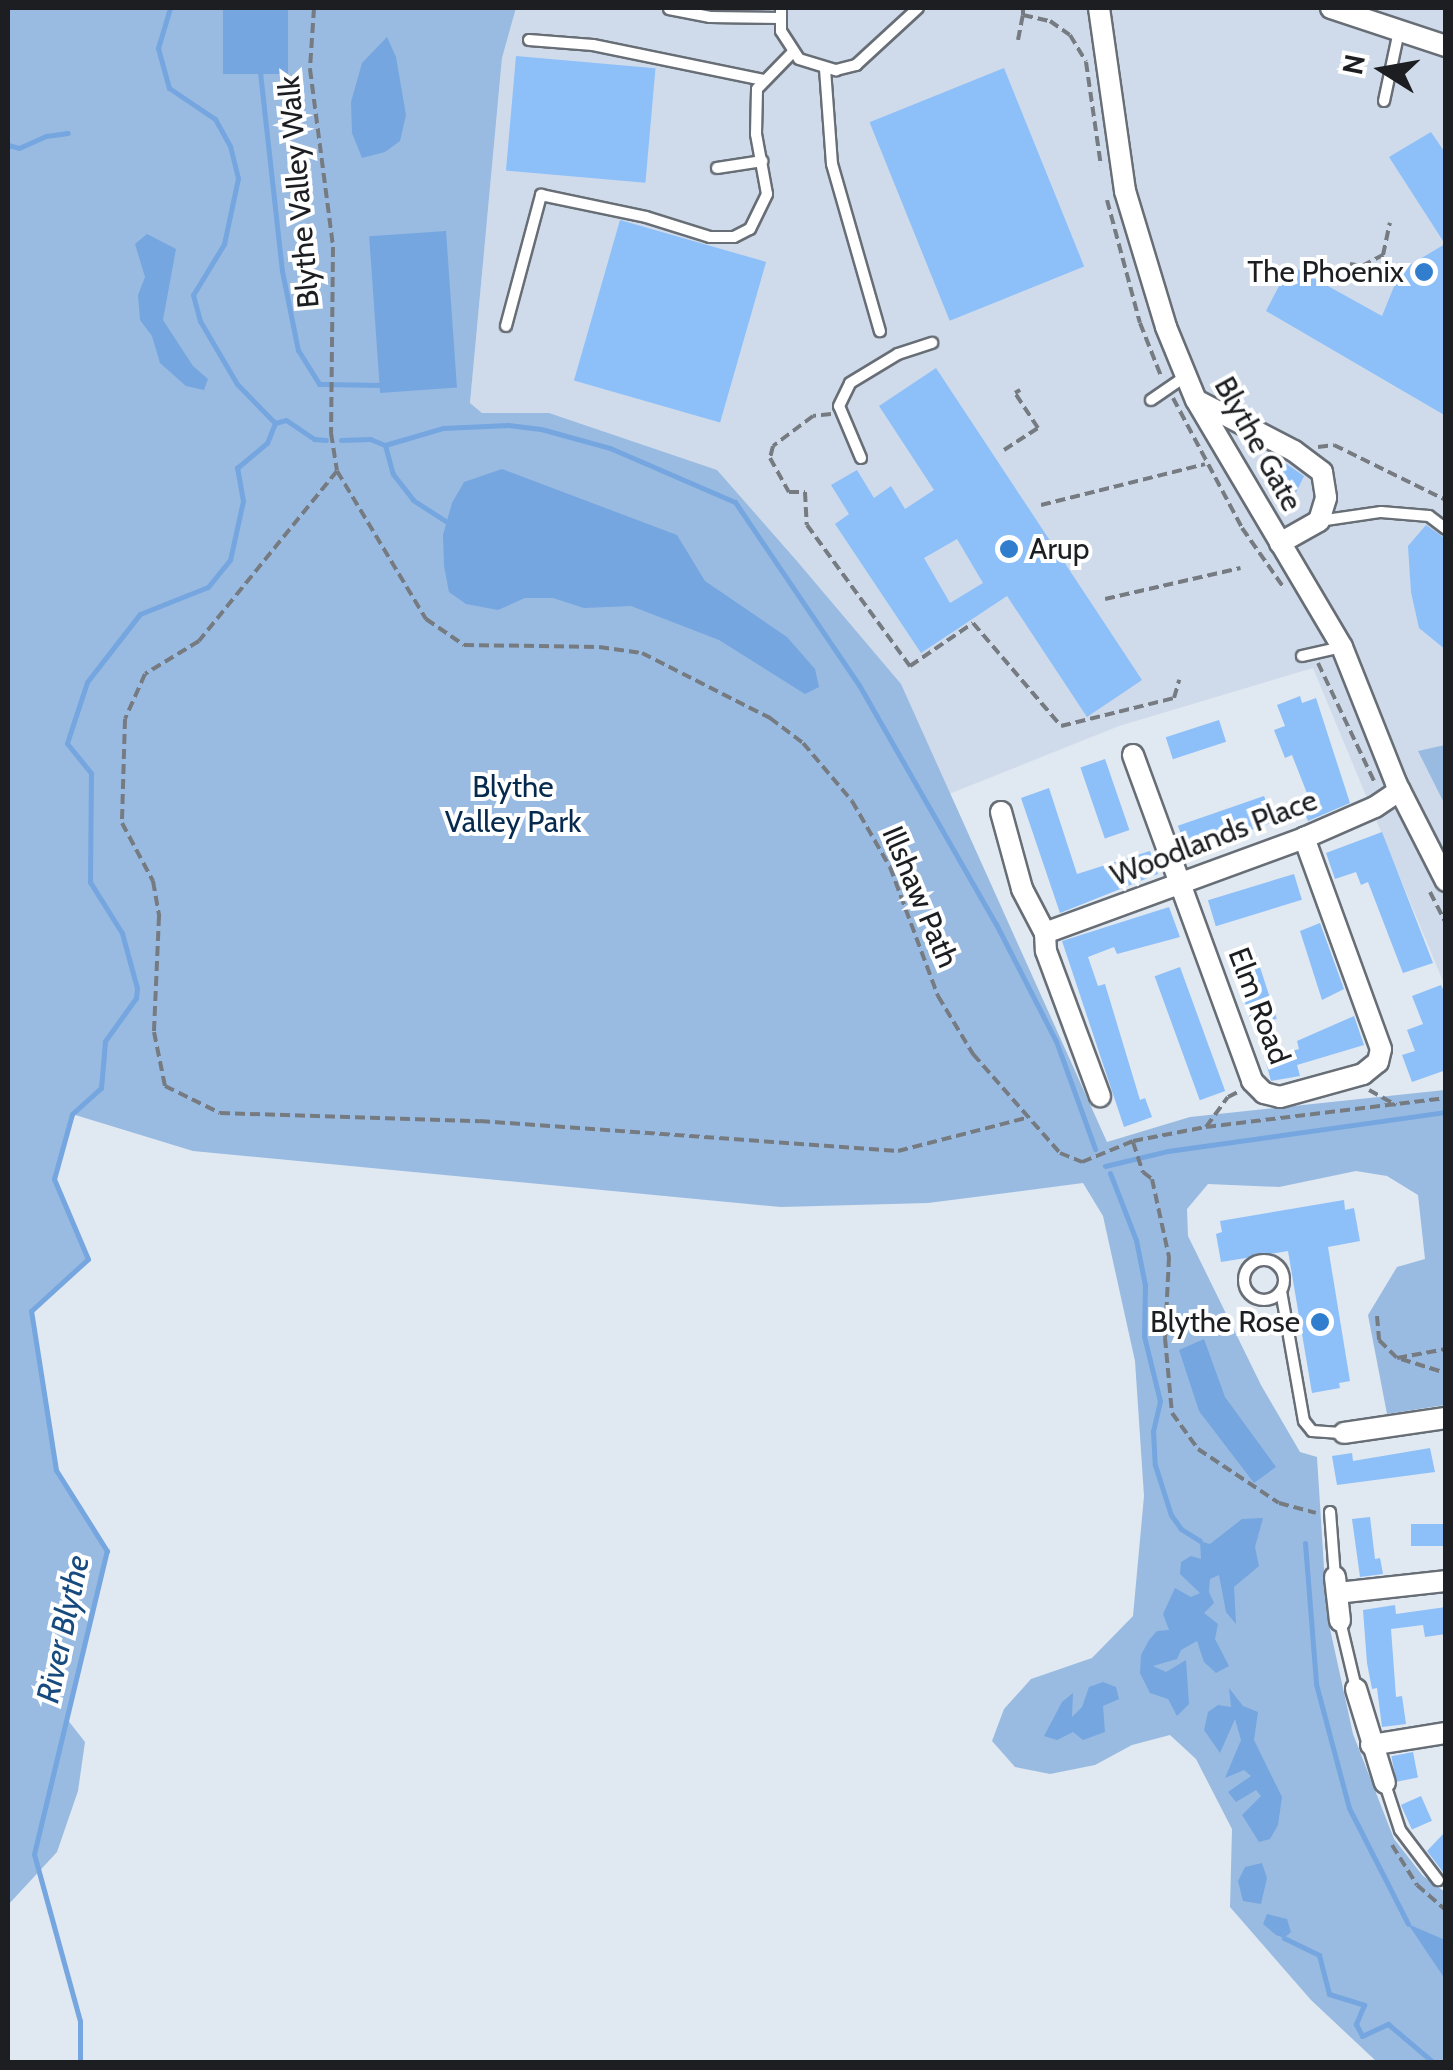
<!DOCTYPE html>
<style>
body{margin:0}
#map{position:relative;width:1453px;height:2070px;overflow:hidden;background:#e0e8f1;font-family:Cabin,sans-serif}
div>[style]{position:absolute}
.built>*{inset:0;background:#cfdbea}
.green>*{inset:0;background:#99bbe2}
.water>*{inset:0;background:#75a6df;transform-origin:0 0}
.stream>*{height:5px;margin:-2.5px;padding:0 2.5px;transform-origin:2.5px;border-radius:2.5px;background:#75a6df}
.building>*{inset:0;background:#8dbff9;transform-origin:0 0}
.path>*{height:4px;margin-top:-2px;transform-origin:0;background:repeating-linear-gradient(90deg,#767b81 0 10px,transparent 0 15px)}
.roads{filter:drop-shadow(2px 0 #686e76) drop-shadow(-2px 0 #686e76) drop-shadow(0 2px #686e76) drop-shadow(0 -2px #686e76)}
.lane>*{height:10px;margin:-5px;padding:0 5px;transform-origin:5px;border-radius:5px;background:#fff}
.lane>.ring{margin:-5px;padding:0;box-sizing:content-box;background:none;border:10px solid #fff;border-radius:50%}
.street>*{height:20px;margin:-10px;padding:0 10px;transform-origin:10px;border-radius:10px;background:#fff}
.dots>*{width:28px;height:28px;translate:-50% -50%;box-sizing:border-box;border:5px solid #fff;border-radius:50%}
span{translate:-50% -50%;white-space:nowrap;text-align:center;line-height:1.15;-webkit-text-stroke:8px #fff;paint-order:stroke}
.street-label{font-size:30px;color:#1c1e21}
.poi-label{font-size:30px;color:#1c1e21}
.right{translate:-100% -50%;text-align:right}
.left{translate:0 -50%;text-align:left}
.park-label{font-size:30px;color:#052a4e}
.water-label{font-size:32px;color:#174a7e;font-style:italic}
.frame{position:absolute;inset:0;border:10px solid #1c1e21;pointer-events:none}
.north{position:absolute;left:1333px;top:20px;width:100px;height:100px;-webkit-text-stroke:8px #fff;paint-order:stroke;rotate:281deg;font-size:28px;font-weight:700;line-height:40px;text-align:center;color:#1c1e21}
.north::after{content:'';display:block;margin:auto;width:35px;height:45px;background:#1c1e21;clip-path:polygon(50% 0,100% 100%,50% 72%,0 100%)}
</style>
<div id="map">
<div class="built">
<i style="clip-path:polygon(516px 8px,1445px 8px,1445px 986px,1313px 668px,1119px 726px,949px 794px,901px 685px,549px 413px,482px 413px,470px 403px,502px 58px)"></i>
</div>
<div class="green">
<i style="clip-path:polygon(8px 8px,516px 8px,502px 58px,470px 403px,482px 413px,549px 413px,717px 470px,796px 560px,901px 684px,1107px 1142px,1190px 1117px,1445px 1090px,1445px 1405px,1387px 1414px,1368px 1315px,1397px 1267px,1425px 1259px,1418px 1195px,1387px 1176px,1356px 1171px,1279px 1187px,1208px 1184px,1187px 1209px,1188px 1236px,1261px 1385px,1300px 1452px,1317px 1457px,1327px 1615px,1353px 1734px,1394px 1839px,1423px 1876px,1445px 1892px,1445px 2062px,1377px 2062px,1311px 2000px,1230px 1907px,1232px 1829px,1196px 1759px,1170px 1735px,1132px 1745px,1095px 1765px,1050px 1774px,1015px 1767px,992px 1741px,1004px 1709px,1031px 1679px,1092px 1658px,1133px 1616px,1144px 1496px,1135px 1361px,1103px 1216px,1083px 1183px,928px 1203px,781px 1207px,193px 1151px,72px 1114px,54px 1180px,88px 1259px,31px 1312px,56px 1470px,107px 1551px,67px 1719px,85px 1742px,78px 1791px,57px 1852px,8px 1905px)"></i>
<i style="clip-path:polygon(1445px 745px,1446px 745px,1445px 805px,1418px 751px)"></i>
</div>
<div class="water">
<i style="left:223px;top:8px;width:65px;height:66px"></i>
<i style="clip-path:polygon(387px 37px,396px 57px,406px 115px,400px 141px,385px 152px,362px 158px,352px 133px,351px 102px,362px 63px)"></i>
<i style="left:446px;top:231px;width:157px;height:77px;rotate:86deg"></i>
<i style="clip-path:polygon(147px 234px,176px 249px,163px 320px,193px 366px,208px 379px,204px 390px,186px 386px,160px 363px,152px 336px,140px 320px,138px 295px,145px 277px,135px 244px)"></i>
<i style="clip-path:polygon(502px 469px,677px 535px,705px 581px,787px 637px,815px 669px,819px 687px,805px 694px,719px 640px,631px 606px,584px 608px,553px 598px,525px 598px,498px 610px,466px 604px,449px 592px,444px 566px,443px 535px,452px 503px,464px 482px)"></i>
<i style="clip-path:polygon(1204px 1339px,1225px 1397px,1276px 1467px,1254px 1483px,1199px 1411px,1179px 1350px)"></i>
<i style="clip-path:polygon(1263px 1518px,1255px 1547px,1259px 1566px,1234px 1587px,1236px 1624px,1226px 1612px,1219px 1575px,1210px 1579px,1209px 1592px,1214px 1603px,1204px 1613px,1218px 1624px,1215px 1639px,1229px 1666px,1216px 1673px,1204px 1662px,1197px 1641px,1181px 1650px,1177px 1659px,1153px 1666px,1166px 1672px,1186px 1660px,1189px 1704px,1177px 1716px,1168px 1699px,1150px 1693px,1140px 1673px,1141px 1655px,1149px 1640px,1157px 1631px,1169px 1630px,1163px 1614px,1175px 1588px,1191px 1597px,1200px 1593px,1180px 1574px,1181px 1562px,1191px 1556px,1201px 1559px,1200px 1541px,1210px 1544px,1242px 1519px)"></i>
<i style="clip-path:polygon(1103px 1682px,1116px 1687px,1119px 1699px,1103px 1706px,1105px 1732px,1083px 1740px,1073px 1732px,1057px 1740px,1044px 1736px,1062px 1702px,1073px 1693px,1072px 1717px,1082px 1707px,1089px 1687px)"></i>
<i style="clip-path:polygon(1229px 1688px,1243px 1706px,1258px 1712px,1254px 1740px,1282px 1797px,1278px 1825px,1270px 1839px,1259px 1842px,1242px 1815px,1261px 1796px,1256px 1790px,1236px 1802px,1228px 1792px,1251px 1776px,1244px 1770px,1225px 1778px,1241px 1740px,1235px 1719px,1220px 1753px,1204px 1730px,1208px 1712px,1218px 1705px,1231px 1707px)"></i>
<i style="clip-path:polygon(1262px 1863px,1267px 1878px,1261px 1904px,1243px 1901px,1238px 1881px,1245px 1867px)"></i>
<i style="clip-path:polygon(1267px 1914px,1287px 1919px,1291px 1932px,1284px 1938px,1276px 1935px,1263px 1924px)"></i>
<i style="clip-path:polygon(1408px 1924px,1445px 1940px,1445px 1979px)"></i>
</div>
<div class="stream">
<i style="left:260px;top:72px;width:200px;rotate:83.7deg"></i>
<i style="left:282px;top:271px;width:81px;rotate:78.6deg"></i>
<i style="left:298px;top:350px;width:40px;rotate:58deg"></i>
<i style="left:319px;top:384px;width:66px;rotate:0.9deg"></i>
<i style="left:8px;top:145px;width:11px;rotate:15deg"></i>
<i style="left:19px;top:148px;width:30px;rotate:-24deg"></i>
<i style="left:46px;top:136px;width:22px;rotate:-8deg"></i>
<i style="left:275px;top:423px;width:11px;rotate:-15deg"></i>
<i style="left:286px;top:420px;width:34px;rotate:34deg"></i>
<i style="left:314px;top:439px;width:12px;rotate:5deg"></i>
<i style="left:341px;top:440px;width:29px;rotate:-2deg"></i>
<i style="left:370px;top:439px;width:16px;rotate:22deg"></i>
<i style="left:385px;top:445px;width:30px;rotate:75deg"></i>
<i style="left:393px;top:474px;width:33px;rotate:52deg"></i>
<i style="left:413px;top:500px;width:40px;rotate:32.9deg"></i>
<i style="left:385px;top:445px;width:60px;rotate:-16.3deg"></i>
<i style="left:443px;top:428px;width:65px;rotate:-2.6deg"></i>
<i style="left:508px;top:425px;width:33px;rotate:7deg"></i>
<i style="left:541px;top:429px;width:72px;rotate:15.4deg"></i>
<i style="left:610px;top:448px;width:136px;rotate:23.4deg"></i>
<i style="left:735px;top:502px;width:221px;rotate:55.9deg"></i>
<i style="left:859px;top:685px;width:275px;rotate:60.2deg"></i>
<i style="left:996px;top:924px;width:131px;rotate:62.9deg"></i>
<i style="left:1056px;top:1041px;width:115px;rotate:70.1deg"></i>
<i style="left:1105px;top:1166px;width:65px;rotate:-13.4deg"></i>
<i style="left:1168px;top:1151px;width:281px;rotate:-8deg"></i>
<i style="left:1110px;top:1173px;width:72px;rotate:68.8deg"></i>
<i style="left:1136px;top:1240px;width:46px;rotate:78.7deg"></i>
<i style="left:1145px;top:1285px;width:51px;rotate:91.1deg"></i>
<i style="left:1144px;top:1336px;width:67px;rotate:76.2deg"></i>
<i style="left:1160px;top:1401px;width:31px;rotate:103deg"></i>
<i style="left:1153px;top:1431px;width:34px;rotate:87deg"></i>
<i style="left:1155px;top:1465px;width:52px;rotate:72.3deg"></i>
<i style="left:1171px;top:1515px;width:17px;rotate:54deg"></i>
<i style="left:1181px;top:1529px;width:22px;rotate:32deg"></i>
<i style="left:1305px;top:1543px;width:141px;rotate:85.5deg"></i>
<i style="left:1316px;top:1684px;width:128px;rotate:75.1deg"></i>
<i style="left:1349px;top:1808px;width:130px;rotate:63deg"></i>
<i style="left:1284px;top:1938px;width:39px;rotate:26deg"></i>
<i style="left:1319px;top:1955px;width:40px;rotate:75.6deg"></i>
<i style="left:1329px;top:1994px;width:37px;rotate:17deg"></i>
<i style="left:1364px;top:2005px;width:21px;rotate:113deg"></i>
<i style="left:1356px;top:2024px;width:13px;rotate:63deg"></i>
<i style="left:1362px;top:2036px;width:29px;rotate:-25deg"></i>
<i style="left:1388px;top:2024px;width:59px;rotate:40.2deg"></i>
<i style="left:80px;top:2062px;width:41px;rotate:-90deg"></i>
<i style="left:80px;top:2021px;width:173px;rotate:-105.4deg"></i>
<i style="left:34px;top:1854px;width:312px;rotate:-76.5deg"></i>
<i style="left:107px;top:1551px;width:96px;rotate:-122.2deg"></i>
<i style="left:56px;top:1470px;width:161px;rotate:-98.9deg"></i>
<i style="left:31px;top:1311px;width:77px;rotate:-42.4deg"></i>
<i style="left:88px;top:1259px;width:87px;rotate:-113deg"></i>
<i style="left:54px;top:1179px;width:67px;rotate:-74.5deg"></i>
<i style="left:72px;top:1114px;width:39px;rotate:-42deg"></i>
<i style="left:101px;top:1088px;width:47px;rotate:-85.1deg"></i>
<i style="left:105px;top:1041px;width:53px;rotate:-54.2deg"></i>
<i style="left:136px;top:998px;width:10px;rotate:-84deg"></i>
<i style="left:137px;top:988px;width:57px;rotate:-105.3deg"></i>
<i style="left:122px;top:933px;width:60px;rotate:-122.1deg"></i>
<i style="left:90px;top:882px;width:109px;rotate:-89.5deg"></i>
<i style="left:91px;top:773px;width:38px;rotate:-129deg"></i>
<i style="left:67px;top:743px;width:64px;rotate:-71.8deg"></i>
<i style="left:87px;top:682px;width:86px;rotate:-52.1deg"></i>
<i style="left:140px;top:614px;width:73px;rotate:-21.7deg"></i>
<i style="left:208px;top:587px;width:35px;rotate:-51deg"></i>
<i style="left:230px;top:560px;width:60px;rotate:-77.6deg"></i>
<i style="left:243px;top:501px;width:34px;rotate:-100deg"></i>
<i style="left:237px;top:468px;width:39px;rotate:-40deg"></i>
<i style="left:267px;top:443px;width:22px;rotate:-68deg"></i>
<i style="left:275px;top:423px;width:54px;rotate:-134.3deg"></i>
<i style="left:237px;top:384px;width:73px;rotate:-120.4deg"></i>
<i style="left:200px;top:321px;width:27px;rotate:-105deg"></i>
<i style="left:193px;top:295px;width:60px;rotate:-58.7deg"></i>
<i style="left:224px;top:244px;width:67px;rotate:-78deg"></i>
<i style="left:238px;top:178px;width:33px;rotate:-104deg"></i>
<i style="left:230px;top:146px;width:31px;rotate:-119deg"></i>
<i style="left:215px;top:119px;width:55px;rotate:-146deg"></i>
<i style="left:169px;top:88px;width:41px;rotate:-105.4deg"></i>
<i style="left:158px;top:48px;width:42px;rotate:-73.3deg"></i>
</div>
<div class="building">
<i style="left:516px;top:56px;width:140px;height:115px;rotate:5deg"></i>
<i style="left:1004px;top:68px;width:214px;height:145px;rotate:68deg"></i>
<i style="clip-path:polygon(1431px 132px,1446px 154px,1446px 416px,1266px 311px,1290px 265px,1382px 316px,1397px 279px,1410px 265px,1445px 244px,1389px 157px)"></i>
<i style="left:620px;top:220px;width:152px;height:167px;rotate:16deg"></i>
<i style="clip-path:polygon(evenodd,936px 368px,1142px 680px,1087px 717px,1007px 596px,921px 653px,835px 524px,849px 514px,831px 485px,857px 470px,874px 498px,891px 486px,905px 509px,934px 490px,879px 406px,936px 368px,957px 539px,983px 583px,950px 603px,924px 558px,957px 539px)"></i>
<i style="clip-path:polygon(1279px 459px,1304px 476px,1294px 497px,1267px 484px)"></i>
<i style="clip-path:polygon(1426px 525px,1446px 539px,1446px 650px,1419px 628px,1411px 592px,1408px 546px)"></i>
<i style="clip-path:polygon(1300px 696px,1302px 703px,1316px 698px,1350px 803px,1308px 821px,1303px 809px,1312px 806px,1292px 755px,1285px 758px,1274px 730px,1285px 726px,1277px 705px)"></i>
<i style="left:1219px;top:720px;width:23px;height:56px;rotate:72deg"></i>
<i style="left:1105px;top:759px;width:75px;height:26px;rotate:71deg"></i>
<i style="clip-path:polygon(1049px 788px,1077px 874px,1150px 851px,1158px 874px,1060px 913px,1021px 798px)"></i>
<i style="left:1264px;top:796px;width:28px;height:91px;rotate:71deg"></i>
<i style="clip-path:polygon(1382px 832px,1433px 963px,1403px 973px,1368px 882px,1361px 885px,1356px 872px,1335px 879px,1326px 853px)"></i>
<i style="left:1294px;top:874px;width:27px;height:90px;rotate:73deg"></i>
<i style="clip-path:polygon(1169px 907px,1180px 937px,1117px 954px,1114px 947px,1088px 957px,1098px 986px,1105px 984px,1140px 1100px,1145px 1098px,1152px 1117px,1124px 1127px,1062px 941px)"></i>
<i style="clip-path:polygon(1320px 923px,1344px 989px,1322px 1000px,1300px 931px)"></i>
<i style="left:1256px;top:955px;width:67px;height:25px;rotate:72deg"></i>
<i style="left:1180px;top:967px;width:132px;height:27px;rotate:70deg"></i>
<i style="clip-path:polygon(1441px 985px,1446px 996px,1446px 1070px,1412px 1082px,1402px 1055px,1415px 1051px,1407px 1030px,1423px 1024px,1412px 996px)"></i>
<i style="clip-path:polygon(1354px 1016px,1364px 1045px,1297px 1065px,1300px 1076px,1271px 1081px,1265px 1059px,1299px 1049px,1297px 1041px)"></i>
<i style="clip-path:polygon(1344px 1200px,1345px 1210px,1354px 1208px,1360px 1241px,1328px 1247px,1350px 1381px,1339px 1383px,1340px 1388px,1312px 1393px,1288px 1251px,1221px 1262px,1216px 1234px,1222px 1232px,1220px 1221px)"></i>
<i style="clip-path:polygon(1430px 1448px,1435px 1472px,1337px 1485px,1332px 1456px,1352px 1453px,1353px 1461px)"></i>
<i style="clip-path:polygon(1370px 1517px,1375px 1559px,1380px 1558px,1383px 1574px,1360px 1577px,1352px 1519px)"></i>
<i style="left:1446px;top:1524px;width:22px;height:35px;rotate:90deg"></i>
<i style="clip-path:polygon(1395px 1605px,1396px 1614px,1446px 1607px,1446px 1634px,1425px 1637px,1423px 1625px,1391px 1629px,1396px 1697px,1402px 1696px,1406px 1724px,1382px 1727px,1377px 1688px,1372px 1689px,1367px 1663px,1363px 1610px)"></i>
<i style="left:1413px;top:1752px;width:26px;height:22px;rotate:79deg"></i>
<i style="left:1421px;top:1796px;width:27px;height:22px;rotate:66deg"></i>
<i style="clip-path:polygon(1446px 1831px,1446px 1876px,1427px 1851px)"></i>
</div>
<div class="path">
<i style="left:314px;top:8px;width:61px;rotate:93.8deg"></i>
<i style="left:310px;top:69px;width:179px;rotate:82.6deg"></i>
<i style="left:333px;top:247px;width:186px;rotate:90.6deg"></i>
<i style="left:331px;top:433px;width:38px;rotate:81deg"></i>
<i style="left:337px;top:471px;width:173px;rotate:59deg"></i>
<i style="left:426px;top:619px;width:46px;rotate:34.4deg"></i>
<i style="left:464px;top:645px;width:135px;rotate:0.8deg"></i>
<i style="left:599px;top:647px;width:43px;rotate:7.9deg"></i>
<i style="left:642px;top:653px;width:144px;rotate:26.9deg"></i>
<i style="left:770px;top:718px;width:41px;rotate:37.1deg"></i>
<i style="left:803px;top:743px;width:76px;rotate:49.8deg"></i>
<i style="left:852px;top:801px;width:76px;rotate:60.1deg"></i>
<i style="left:890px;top:867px;width:138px;rotate:69.6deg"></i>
<i style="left:938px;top:996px;width:68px;rotate:58.9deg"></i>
<i style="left:973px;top:1054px;width:132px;rotate:48.7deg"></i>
<i style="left:1060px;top:1153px;width:24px;rotate:22deg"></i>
<i style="left:1082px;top:1162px;width:55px;rotate:-22.4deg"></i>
<i style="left:1133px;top:1141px;width:74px;rotate:-10.9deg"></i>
<i style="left:1206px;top:1127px;width:242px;rotate:-6.9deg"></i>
<i style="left:1023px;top:8px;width:7px;rotate:90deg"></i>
<i style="left:1023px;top:15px;width:28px;rotate:13deg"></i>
<i style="left:1050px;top:21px;width:24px;rotate:35deg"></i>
<i style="left:1070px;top:35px;width:31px;rotate:59deg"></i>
<i style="left:1086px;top:62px;width:105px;rotate:81.8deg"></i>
<i style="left:1018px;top:40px;width:25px;rotate:-79deg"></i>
<i style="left:1107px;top:200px;width:127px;rotate:75deg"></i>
<i style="left:1140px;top:323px;width:57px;rotate:68.4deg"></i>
<i style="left:1350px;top:264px;width:12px;rotate:9deg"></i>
<i style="left:1362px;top:266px;width:24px;rotate:-28deg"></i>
<i style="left:1383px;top:255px;width:33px;rotate:-78deg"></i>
<i style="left:1173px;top:398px;width:147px;rotate:62deg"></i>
<i style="left:1242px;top:528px;width:73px;rotate:55deg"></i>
<i style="left:831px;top:414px;width:18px;rotate:174deg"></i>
<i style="left:813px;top:416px;width:50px;rotate:143.1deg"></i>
<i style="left:773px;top:446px;width:12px;rotate:104deg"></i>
<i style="left:770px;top:458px;width:39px;rotate:61deg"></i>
<i style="left:789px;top:492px;width:16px"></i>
<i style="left:805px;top:492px;width:33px;rotate:87deg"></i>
<i style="left:807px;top:525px;width:175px;rotate:53.9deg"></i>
<i style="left:910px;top:666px;width:76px;rotate:-34.3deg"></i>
<i style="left:973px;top:623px;width:135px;rotate:49.5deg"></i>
<i style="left:1061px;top:726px;width:116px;rotate:-13.9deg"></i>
<i style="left:1174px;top:698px;width:19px;rotate:-74deg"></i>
<i style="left:1318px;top:447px;width:16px;rotate:-7deg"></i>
<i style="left:1334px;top:445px;width:125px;rotate:26.2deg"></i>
<i style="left:1004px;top:450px;width:40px;rotate:-32.9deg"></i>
<i style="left:1038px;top:428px;width:42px;rotate:-123.3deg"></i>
<i style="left:1015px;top:393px;width:6px;rotate:-31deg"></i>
<i style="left:337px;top:471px;width:219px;rotate:129.1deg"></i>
<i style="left:199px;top:641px;width:63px;rotate:148.6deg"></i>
<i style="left:145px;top:674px;width:49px;rotate:114deg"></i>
<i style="left:125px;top:719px;width:104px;rotate:91.7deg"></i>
<i style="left:122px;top:823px;width:66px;rotate:61.9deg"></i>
<i style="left:153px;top:881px;width:36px;rotate:80deg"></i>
<i style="left:159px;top:916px;width:116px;rotate:92.5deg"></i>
<i style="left:154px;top:1032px;width:55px;rotate:78.5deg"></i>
<i style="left:165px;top:1086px;width:61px;rotate:26.1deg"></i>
<i style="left:220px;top:1113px;width:260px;rotate:1.8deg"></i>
<i style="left:480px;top:1121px;width:419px;rotate:4.1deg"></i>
<i style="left:898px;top:1151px;width:135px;rotate:-14.5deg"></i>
<i style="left:1041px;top:505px;width:169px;rotate:-14deg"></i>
<i style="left:1105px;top:599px;width:139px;rotate:-12.9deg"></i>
<i style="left:1318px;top:663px;width:131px;rotate:64.6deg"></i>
<i style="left:1430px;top:892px;width:35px;rotate:63deg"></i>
<i style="left:1369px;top:1090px;width:31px;rotate:29deg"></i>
<i style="left:1206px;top:1127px;width:37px;rotate:-54deg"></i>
<i style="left:1228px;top:1097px;width:13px;rotate:-27deg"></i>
<i style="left:1133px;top:1142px;width:32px;rotate:72deg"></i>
<i style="left:1143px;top:1172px;width:11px;rotate:38deg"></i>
<i style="left:1152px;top:1179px;width:80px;rotate:77.7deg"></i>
<i style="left:1169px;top:1257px;width:81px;rotate:92.8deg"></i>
<i style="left:1165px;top:1338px;width:75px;rotate:84.7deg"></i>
<i style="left:1172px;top:1413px;width:44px;rotate:54.2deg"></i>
<i style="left:1198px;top:1449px;width:97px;rotate:33.7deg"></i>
<i style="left:1279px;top:1503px;width:38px;rotate:15deg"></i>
<i style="left:1377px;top:1316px;width:24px;rotate:85deg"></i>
<i style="left:1379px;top:1340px;width:25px;rotate:45deg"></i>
<i style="left:1397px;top:1358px;width:50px;rotate:-10.4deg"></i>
<i style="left:1401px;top:1359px;width:47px;rotate:17.3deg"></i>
<i style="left:1392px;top:1845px;width:47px;rotate:58deg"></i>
<i style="left:1417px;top:1885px;width:38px;rotate:41deg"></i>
</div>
<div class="roads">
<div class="lane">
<i style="left:781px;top:8px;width:23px;rotate:90deg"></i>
<i style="left:781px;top:31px;width:33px;rotate:57deg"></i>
<i style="left:799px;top:59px;width:39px;rotate:17deg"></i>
<i style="left:836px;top:70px;width:21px;rotate:-14deg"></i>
<i style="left:856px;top:65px;width:84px;rotate:-42.6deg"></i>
<i style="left:669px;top:9px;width:42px;rotate:11deg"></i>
<i style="left:710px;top:17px;width:70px;rotate:0.8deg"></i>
<i style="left:529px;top:40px;width:64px;rotate:4.5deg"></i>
<i style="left:593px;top:45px;width:174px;rotate:11.6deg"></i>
<i style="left:825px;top:69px;width:95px;rotate:85.8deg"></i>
<i style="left:832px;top:164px;width:174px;rotate:74deg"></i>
<i style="left:1384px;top:101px;width:72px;rotate:-77.9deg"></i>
<i style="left:717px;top:168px;width:46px;rotate:-8.8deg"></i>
<i style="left:506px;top:326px;width:136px;rotate:-75deg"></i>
<i style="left:541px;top:195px;width:107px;rotate:11.8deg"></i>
<i style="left:646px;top:217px;width:67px;rotate:17.4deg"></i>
<i style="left:710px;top:237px;width:24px"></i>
<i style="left:734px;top:237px;width:18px;rotate:-27deg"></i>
<i style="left:750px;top:229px;width:39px;rotate:-64deg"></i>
<i style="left:767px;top:194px;width:61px;rotate:-100.4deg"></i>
<i style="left:756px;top:134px;width:45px;rotate:-88.7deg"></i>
<i style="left:757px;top:89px;width:52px;rotate:-45.8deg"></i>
<i style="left:1151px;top:400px;width:42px;rotate:-34.4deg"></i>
<i style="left:861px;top:458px;width:56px;rotate:-112.9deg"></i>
<i style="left:839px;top:406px;width:25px;rotate:-64deg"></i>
<i style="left:850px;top:383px;width:56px;rotate:-31.1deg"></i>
<i style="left:898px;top:354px;width:36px;rotate:-18deg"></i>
<i style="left:1319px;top:521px;width:63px;rotate:-8.3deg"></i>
<i style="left:1381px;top:512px;width:48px;rotate:4.8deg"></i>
<i style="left:1429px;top:516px;width:21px;rotate:37deg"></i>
<i style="left:1302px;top:656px;width:41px;rotate:-12.7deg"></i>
<i class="ring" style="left:1244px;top:1260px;width:30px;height:30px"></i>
<i style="left:1281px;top:1291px;width:132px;rotate:80deg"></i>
<i style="left:1304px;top:1421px;width:13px;rotate:51deg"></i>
<i style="left:1312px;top:1431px;width:32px;rotate:4deg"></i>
<i style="left:1330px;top:1512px;width:65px;rotate:85.6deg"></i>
<i style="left:1340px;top:1621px;width:69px;rotate:76.6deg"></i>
<i style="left:1385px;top:1784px;width:48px;rotate:71.9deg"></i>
<i style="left:1400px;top:1830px;width:63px;rotate:52.8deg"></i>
</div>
<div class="street">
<i style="left:1099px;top:8px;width:185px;rotate:81.9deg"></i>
<i style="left:1125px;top:191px;width:142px;rotate:73.2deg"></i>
<i style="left:1166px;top:327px;width:79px;rotate:67.7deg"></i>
<i style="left:1196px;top:400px;width:287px;rotate:59.4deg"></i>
<i style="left:1342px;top:647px;width:146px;rotate:68.3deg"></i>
<i style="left:1396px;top:783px;width:110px;rotate:63deg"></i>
<i style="left:1331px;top:8px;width:121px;rotate:18.3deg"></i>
<i style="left:1198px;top:401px;width:108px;rotate:27.5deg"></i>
<i style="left:1294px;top:451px;width:35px;rotate:37deg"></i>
<i style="left:1322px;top:472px;width:26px;rotate:81deg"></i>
<i style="left:1326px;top:498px;width:24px;rotate:107deg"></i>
<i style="left:1319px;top:521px;width:45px;rotate:150.6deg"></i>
<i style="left:1133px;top:755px;width:347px;rotate:69.9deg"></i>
<i style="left:1252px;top:1081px;width:17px;rotate:45deg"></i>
<i style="left:1264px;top:1093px;width:16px;rotate:14deg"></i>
<i style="left:1280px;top:1097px;width:86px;rotate:-15.5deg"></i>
<i style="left:1363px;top:1074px;width:19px;rotate:-39deg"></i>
<i style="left:1378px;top:1062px;width:13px;rotate:-77deg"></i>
<i style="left:1381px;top:1049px;width:225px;rotate:-110deg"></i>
<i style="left:1001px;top:812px;width:80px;rotate:74.7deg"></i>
<i style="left:1022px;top:889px;width:50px;rotate:62.4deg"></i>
<i style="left:1045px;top:933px;width:18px;rotate:87deg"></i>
<i style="left:1046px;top:951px;width:155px;rotate:69.6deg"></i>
<i style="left:1045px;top:933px;width:276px;rotate:-20.1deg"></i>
<i style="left:1304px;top:838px;width:77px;rotate:-23.6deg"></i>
<i style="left:1375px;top:807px;width:30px;rotate:-34deg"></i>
<i style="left:1344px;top:1433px;width:103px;rotate:-8.4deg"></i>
<i style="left:1335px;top:1577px;width:44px;rotate:83.5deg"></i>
<i style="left:1337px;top:1593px;width:110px;rotate:-6.3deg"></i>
<i style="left:1356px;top:1689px;width:98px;rotate:72.9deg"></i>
<i style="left:1371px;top:1745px;width:76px;rotate:-9.1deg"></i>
</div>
</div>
<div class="dots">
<i style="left:1424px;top:272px;background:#317ece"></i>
<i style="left:1009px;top:549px;background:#317ece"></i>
<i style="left:1320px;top:1322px;background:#317ece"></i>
</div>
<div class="street-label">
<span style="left:299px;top:192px;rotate:-95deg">Blythe Valley Walk</span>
<span style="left:1258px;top:444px;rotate:61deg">Blythe Gate</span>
<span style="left:1214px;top:838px;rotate:-21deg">Woodlands Place</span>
<span style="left:920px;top:897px;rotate:67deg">Illshaw Path</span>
<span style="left:1259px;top:1006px;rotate:69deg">Elm Road</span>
</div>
<div class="poi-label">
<span class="right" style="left:1404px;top:272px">The Phoenix</span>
<span class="left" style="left:1029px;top:549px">Arup</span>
<span class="right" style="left:1300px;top:1322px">Blythe Rose</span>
</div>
<div class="park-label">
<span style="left:513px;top:804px">Blythe<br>Valley Park</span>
</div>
<div class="water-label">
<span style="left:63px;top:1629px;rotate:-78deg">River Blythe</span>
</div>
<div class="frame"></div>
<div class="north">N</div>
</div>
